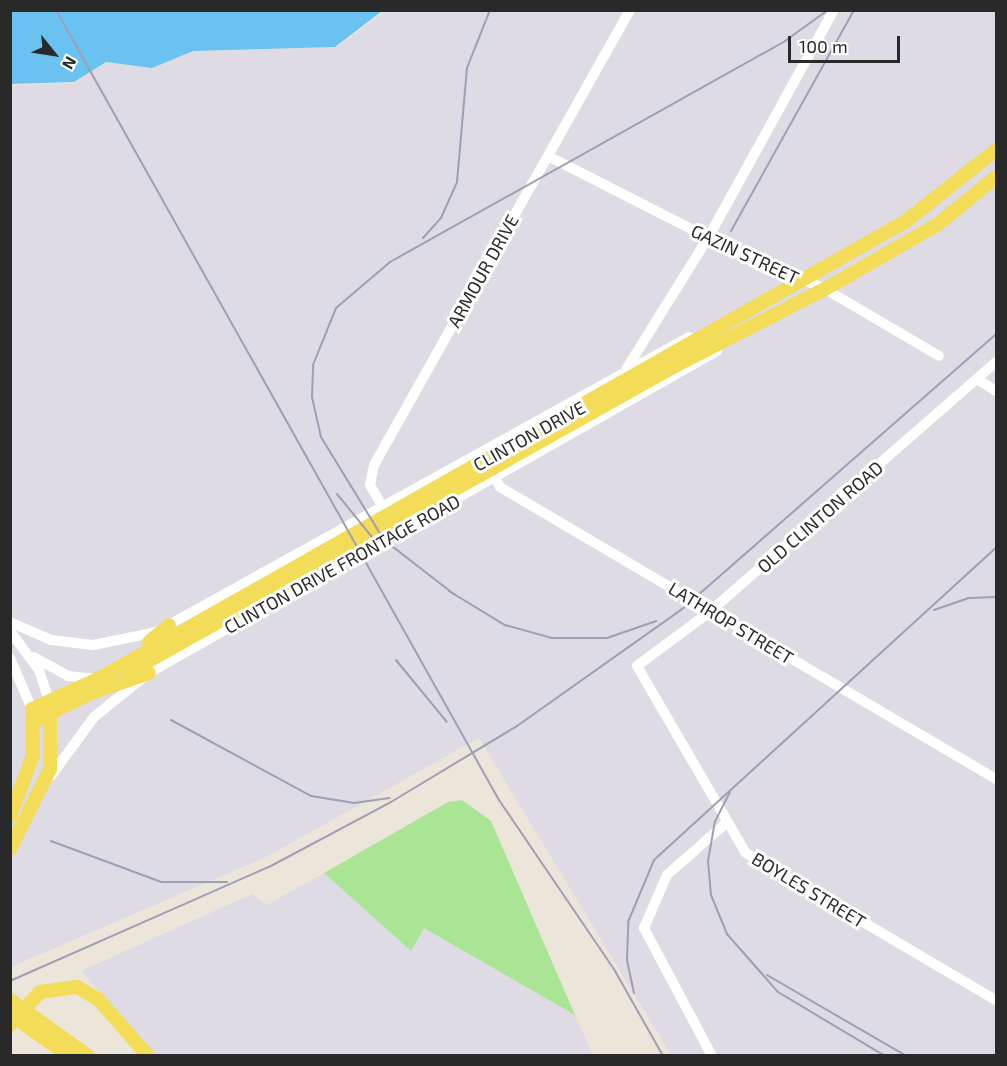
<!DOCTYPE html>
<style>
body{margin:0}
#map{position:relative;width:1007px;height:1066px;overflow:hidden;background:#ece6da;font-family:"Exo 2",sans-serif}
div>[style]{position:absolute}
.industrial>*{inset:0;background:#dedbe4}
.green>*{inset:0;background:#aae495}
.water>*{inset:0;background:#6ac2f1}
.minor>*{height:10px;margin:-5px;padding:0 5px;transform-origin:5px;border-radius:5px;background:#fff}
.major>*{height:14px;margin:-7px;padding:0 7px;transform-origin:7px;border-radius:7px;background:#f3dc58}
.rail>*{height:2px;margin:-1px;padding:0 1px;transform-origin:1px;border-radius:1px;background:#9d9fb4}
span{translate:-50% -50%;white-space:nowrap;text-align:center;line-height:1.15;-webkit-text-stroke:6px #fff;paint-order:stroke}
.street-label{font-size:18px;color:#292929}
.frame{position:absolute;inset:0;border:12px solid #292929;pointer-events:none}
.north{position:absolute;left:24px;top:24px;width:60px;height:60px;-webkit-text-stroke:4px #fff;paint-order:stroke;rotate:120deg;font-size:16px;font-weight:700;line-height:24px;text-align:center;color:#292929}
.north::after{content:'';display:block;margin:auto;width:21px;height:27px;background:#292929;clip-path:polygon(50% 0,100% 100%,50% 72%,0 100%)}
.scale{position:absolute;left:788px;top:36px;width:112px;height:27px;box-sizing:border-box;border:3px solid #292929;border-top:0;padding-left:8px;font-size:18px;line-height:21px;white-space:nowrap;color:#292929;-webkit-text-stroke:4px #fff;paint-order:stroke}
</style>
<div id="map">
<div class="industrial">
<i style="clip-path:polygon(385px 11px,996px 11px,996px 1055px,671px 1055px,479px 738px,268px 856px,11px 967px,10px 85px,74px 83px,105px 63px,151px 66px,191px 51px,336px 47px)"></i>
<i style="clip-path:polygon(324px 873px,410px 950px,424px 927px,575px 1015px,593px 1055px,155px 1055px,81px 971px,252px 894px,267px 905px)"></i>
</div>
<div class="green">
<i style="clip-path:polygon(462px 800px,491px 821px,575px 1015px,424px 928px,411px 951px,324px 873px,448px 802px)"></i>
</div>
<div class="water">
<i style="clip-path:polygon(10px 11px,11px 10px,382px 11px,335px 47px,193px 51px,152px 68px,106px 62px,74px 82px,11px 84px)"></i>
</div>
<div class="minor">
<i style="left:548px;top:156px;width:196px;rotate:27deg"></i>
<i style="left:723px;top:245px;width:111px;rotate:23.3deg"></i>
<i style="left:825px;top:289px;width:132px;rotate:30.4deg"></i>
<i style="left:996px;top:362px;width:378px;rotate:138.9deg"></i>
<i style="left:711px;top:611px;width:92px;rotate:143.4deg"></i>
<i style="left:637px;top:666px;width:216px;rotate:59.8deg"></i>
<i style="left:746px;top:853px;width:290px;rotate:30.5deg"></i>
<i style="left:627px;top:368px;width:153px;rotate:-58.1deg"></i>
<i style="left:708px;top:238px;width:260px;rotate:-61.1deg"></i>
<i style="left:977px;top:379px;width:22px;rotate:32deg"></i>
<i style="left:492px;top:473px;width:16px;rotate:60deg"></i>
<i style="left:500px;top:487px;width:576px;rotate:30.49deg"></i>
<i style="left:385px;top:511px;width:30px;rotate:-120deg"></i>
<i style="left:370px;top:485px;width:20px;rotate:-79deg"></i>
<i style="left:374px;top:465px;width:522px;rotate:-60.64deg"></i>
<i style="left:10px;top:622px;width:45px;rotate:23.7deg"></i>
<i style="left:51px;top:640px;width:42px;rotate:6.8deg"></i>
<i style="left:93px;top:645px;width:64px;rotate:-11.7deg"></i>
<i style="left:156px;top:632px;width:609px;rotate:-28.96deg"></i>
<i style="left:10px;top:631px;width:49px;rotate:53.4deg"></i>
<i style="left:39px;top:670px;width:36px;rotate:72deg"></i>
<i style="left:34px;top:657px;width:39px;rotate:29deg"></i>
<i style="left:68px;top:676px;width:29px;rotate:6deg"></i>
<i style="left:10px;top:658px;width:56px;rotate:66.7deg"></i>
<i style="left:51px;top:776px;width:73px;rotate:-53.9deg"></i>
<i style="left:94px;top:717px;width:70px;rotate:-38.7deg"></i>
<i style="left:149px;top:673px;width:653px;rotate:-29.55deg"></i>
<i style="left:712px;top:1056px;width:145px;rotate:-118deg"></i>
<i style="left:644px;top:928px;width:58px;rotate:-66.5deg"></i>
<i style="left:667px;top:875px;width:79px;rotate:-41.4deg"></i>
</div>
<div class="major">
<i style="left:149px;top:642px;width:26px;rotate:-40deg"></i>
<i style="left:129px;top:672px;width:624px;rotate:-29.28deg"></i>
<i style="left:673px;top:367px;width:171px;rotate:-27.2deg"></i>
<i style="left:825px;top:289px;width:130px;rotate:-29.9deg"></i>
<i style="left:938px;top:224px;width:75px;rotate:-39deg"></i>
<i style="left:94px;top:692px;width:58px;rotate:-19.1deg"></i>
<i style="left:34px;top:721px;width:72px;rotate:-26.2deg"></i>
<i style="left:10px;top:816px;width:65px;rotate:-69.3deg"></i>
<i style="left:33px;top:755px;width:46px;rotate:-91.2deg"></i>
<i style="left:32px;top:709px;width:75px;rotate:-24.5deg"></i>
<i style="left:100px;top:678px;width:927px;rotate:-29.55deg"></i>
<i style="left:906px;top:221px;width:115px;rotate:-38.3deg"></i>
<i style="left:10px;top:849px;width:89px;rotate:-63.4deg"></i>
<i style="left:50px;top:769px;width:63px;rotate:-90deg"></i>
<i style="left:10px;top:1000px;width:96px;rotate:35.7deg"></i>
<i style="left:10px;top:1014px;width:72px;rotate:35.4deg"></i>
<i style="left:10px;top:1025px;width:45px;rotate:-47.7deg"></i>
<i style="left:40px;top:992px;width:37px;rotate:-8deg"></i>
<i style="left:77px;top:987px;width:24px;rotate:30deg"></i>
<i style="left:98px;top:999px;width:76px;rotate:48.7deg"></i>
</div>
<div class="rail">
<i style="left:56px;top:10px;width:906px;rotate:60.72deg"></i>
<i style="left:499px;top:800px;width:207px;rotate:55.8deg"></i>
<i style="left:615px;top:971px;width:98px;rotate:60.5deg"></i>
<i style="left:731px;top:231px;width:253px;rotate:-60.9deg"></i>
<i style="left:423px;top:238px;width:27px;rotate:-48deg"></i>
<i style="left:441px;top:218px;width:39px;rotate:-66deg"></i>
<i style="left:457px;top:182px;width:114px;rotate:-85deg"></i>
<i style="left:467px;top:68px;width:62px;rotate:-68.4deg"></i>
<i style="left:337px;top:494px;width:63px;rotate:50.8deg"></i>
<i style="left:449px;top:591px;width:66px;rotate:31.3deg"></i>
<i style="left:505px;top:625px;width:49px;rotate:15.5deg"></i>
<i style="left:552px;top:638px;width:55px"></i>
<i style="left:607px;top:638px;width:52px;rotate:-19.1deg"></i>
<i style="left:455px;top:595px;width:90px;rotate:-142.2deg"></i>
<i style="left:384px;top:540px;width:121px;rotate:-121.5deg"></i>
<i style="left:321px;top:437px;width:41px;rotate:-102.7deg"></i>
<i style="left:312px;top:397px;width:32px;rotate:-88deg"></i>
<i style="left:313px;top:365px;width:61px;rotate:-68deg"></i>
<i style="left:336px;top:308px;width:71px;rotate:-40.4deg"></i>
<i style="left:390px;top:262px;width:453px;rotate:-29.2deg"></i>
<i style="left:785px;top:41px;width:53px;rotate:-35.8deg"></i>
<i style="left:934px;top:610px;width:36px;rotate:-19deg"></i>
<i style="left:968px;top:598px;width:28px;rotate:-2deg"></i>
<i style="left:396px;top:660px;width:80px;rotate:50.6deg"></i>
<i style="left:171px;top:720px;width:159px;rotate:28.5deg"></i>
<i style="left:311px;top:796px;width:44px;rotate:9.2deg"></i>
<i style="left:354px;top:803px;width:36px;rotate:-8deg"></i>
<i style="left:730px;top:792px;width:33px;rotate:117deg"></i>
<i style="left:715px;top:821px;width:41px;rotate:99.9deg"></i>
<i style="left:708px;top:861px;width:34px;rotate:85deg"></i>
<i style="left:711px;top:895px;width:42px;rotate:67.7deg"></i>
<i style="left:727px;top:934px;width:77px;rotate:48.7deg"></i>
<i style="left:778px;top:992px;width:125px;rotate:30.9deg"></i>
<i style="left:51px;top:841px;width:117px;rotate:20.4deg"></i>
<i style="left:161px;top:882px;width:66px"></i>
<i style="left:767px;top:975px;width:161px;rotate:30.2deg"></i>
<i style="left:10px;top:981px;width:283px;rotate:-23.8deg"></i>
<i style="left:269px;top:867px;width:138px;rotate:-28deg"></i>
<i style="left:391px;top:802px;width:147px;rotate:-31.1deg"></i>
<i style="left:517px;top:726px;width:201px;rotate:-35.3deg"></i>
<i style="left:681px;top:610px;width:419px;rotate:-41.2deg"></i>
<i style="left:634px;top:993px;width:34px;rotate:-102deg"></i>
<i style="left:627px;top:960px;width:38px;rotate:-88deg"></i>
<i style="left:628px;top:922px;width:67px;rotate:-67.2deg"></i>
<i style="left:654px;top:860px;width:463px;rotate:-42.4deg"></i>
</div>
<div class="street-label">
<span style="left:745px;top:254px;rotate:25deg">GAZIN STREET</span>
<span style="left:483px;top:271px;rotate:-61deg">ARMOUR DRIVE</span>
<span style="left:529px;top:436px;rotate:-29deg">CLINTON DRIVE</span>
<span style="left:820px;top:517px;rotate:-41deg">OLD CLINTON ROAD</span>
<span style="left:342px;top:564px;rotate:-29deg">CLINTON DRIVE FRONTAGE ROAD</span>
<span style="left:731px;top:623px;rotate:31deg">LATHROP STREET</span>
<span style="left:809px;top:890px;rotate:31deg">BOYLES STREET</span>
</div>
<div class="frame"></div>
<div class="north">N</div>
<div class="scale">100 m</div>
</div>
